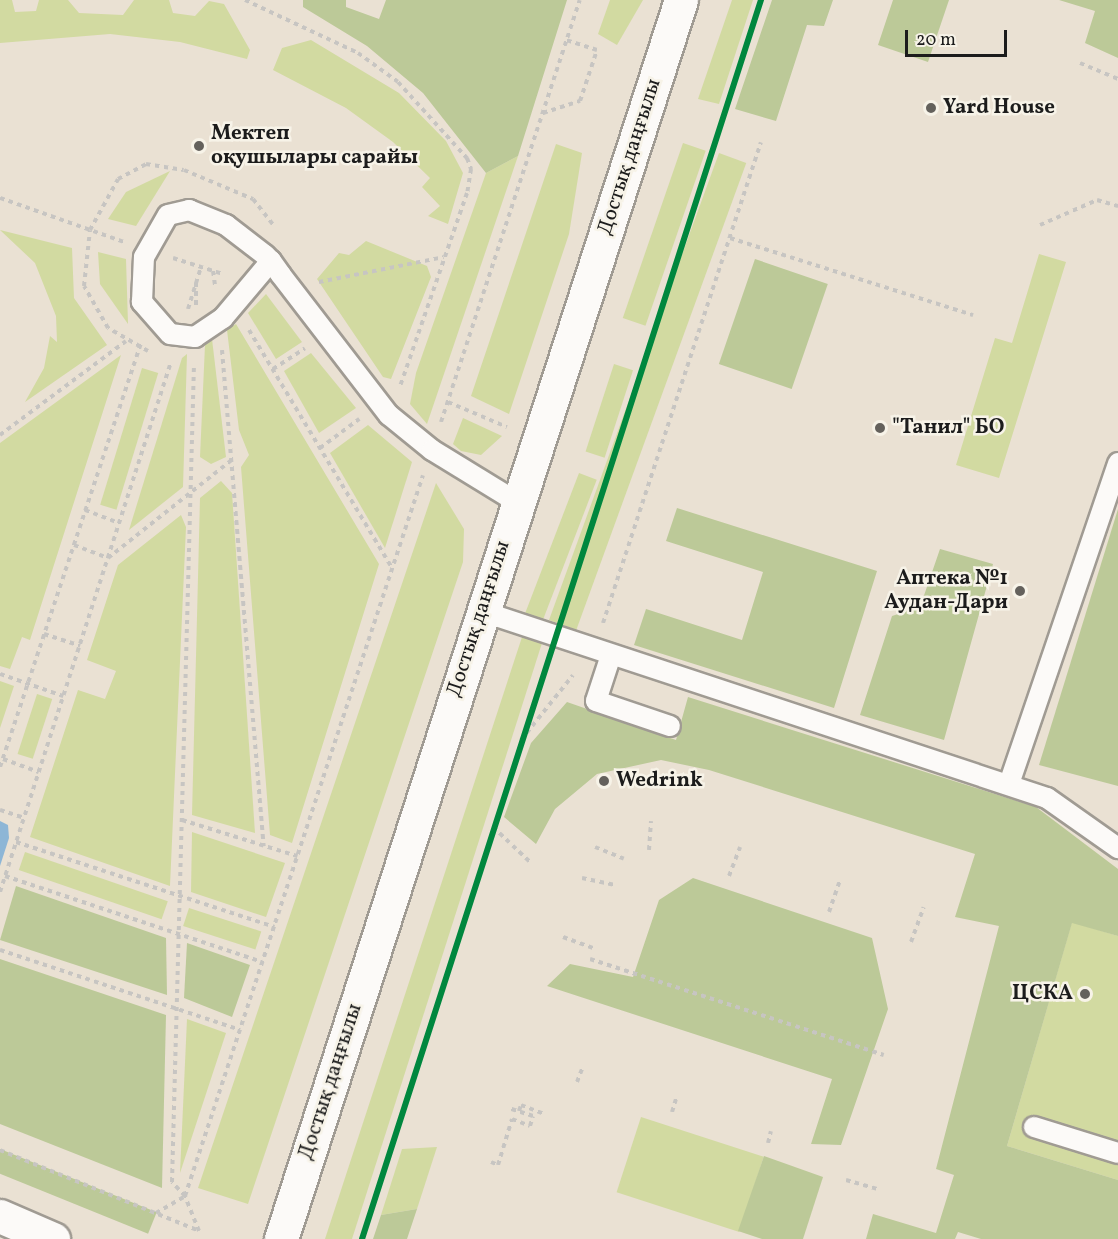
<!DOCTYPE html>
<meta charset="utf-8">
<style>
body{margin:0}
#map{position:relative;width:1118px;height:1239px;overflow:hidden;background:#eae1d3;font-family:Vollkorn,serif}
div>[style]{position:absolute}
.green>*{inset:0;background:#d2daa1;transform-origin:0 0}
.forest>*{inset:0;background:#bcc998;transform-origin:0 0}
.water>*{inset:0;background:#8db6d6}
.path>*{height:4px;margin-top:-2px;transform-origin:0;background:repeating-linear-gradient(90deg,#c7c5c2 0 4.5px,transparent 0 9px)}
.roads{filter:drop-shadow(2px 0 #a09b93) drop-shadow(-2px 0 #a09b93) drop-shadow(0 2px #a09b93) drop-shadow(0 -2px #a09b93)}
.lane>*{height:20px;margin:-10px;padding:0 10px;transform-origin:10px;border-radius:10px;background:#fcfaf8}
.secondary>*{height:33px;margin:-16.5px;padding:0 16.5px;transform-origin:16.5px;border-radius:16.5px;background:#fcfaf8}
.cycleway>*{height:6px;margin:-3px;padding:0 3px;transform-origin:3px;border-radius:3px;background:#00873e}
.dots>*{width:16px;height:16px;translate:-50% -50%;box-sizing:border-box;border:3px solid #f7f3e8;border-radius:50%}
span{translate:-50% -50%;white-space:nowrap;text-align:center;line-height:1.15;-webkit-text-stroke:5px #f7f3e8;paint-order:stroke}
.poi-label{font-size:21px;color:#1c1c1c;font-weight:700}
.left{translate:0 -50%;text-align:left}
.right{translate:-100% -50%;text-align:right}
.street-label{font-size:21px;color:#1c1c1c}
.scale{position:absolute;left:905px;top:30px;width:102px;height:27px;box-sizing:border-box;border:3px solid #1c1c1c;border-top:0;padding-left:8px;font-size:18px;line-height:21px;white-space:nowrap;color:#1c1c1c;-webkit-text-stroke:4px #f7f3e8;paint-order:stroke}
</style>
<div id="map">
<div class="green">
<i style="clip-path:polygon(0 0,12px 0,15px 12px,36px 11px,39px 0,68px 0,79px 13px,123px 15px,134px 0,169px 0,173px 13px,195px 16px,209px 1px,224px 4px,250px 50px,247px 59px,180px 42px,110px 34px,0 43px)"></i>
<i style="clip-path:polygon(610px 0,643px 0,617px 45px,598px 34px)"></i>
<i style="clip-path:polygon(732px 0,753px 0,719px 104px,698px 99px)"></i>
<i style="clip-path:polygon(311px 40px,399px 93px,446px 141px,463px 173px,448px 224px,428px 216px,440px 206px,422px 187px,430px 178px,393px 142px,346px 108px,273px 70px,282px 48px)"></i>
<i style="left:683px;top:143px;width:24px;height:185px;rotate:19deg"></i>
<i style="clip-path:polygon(556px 144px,582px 153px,569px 234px,509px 414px,471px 396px)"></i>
<i style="left:719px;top:153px;width:29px;height:497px;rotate:20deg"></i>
<i style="clip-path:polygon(518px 156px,427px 424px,410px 404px,416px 373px,486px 173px)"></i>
<i style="clip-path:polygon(170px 171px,136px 226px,108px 219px,126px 192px)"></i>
<i style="clip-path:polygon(0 230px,72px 248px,74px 298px,107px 345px,25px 402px,44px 368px,50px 336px,57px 342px,56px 316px,35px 263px)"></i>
<i style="clip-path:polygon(366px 241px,427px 266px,431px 277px,391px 379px,383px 377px,317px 279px,339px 253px,349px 255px)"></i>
<i style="clip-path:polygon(98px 252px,126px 259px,128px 324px,100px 284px)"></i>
<i style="clip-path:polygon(1039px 254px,1066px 262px,999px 478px,956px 465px,995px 338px,1012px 343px)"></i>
<i style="clip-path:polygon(266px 294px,302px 342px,276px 359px,248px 313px)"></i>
<i style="clip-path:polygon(236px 324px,379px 564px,292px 843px,270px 835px,241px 467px,249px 455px,239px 430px,227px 330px)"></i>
<i style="clip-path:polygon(212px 339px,226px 457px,211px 464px,200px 457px,205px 345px)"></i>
<i style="clip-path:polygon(311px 353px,356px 408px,319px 433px,284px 371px)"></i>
<i style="clip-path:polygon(187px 354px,183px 487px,129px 530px,182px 358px)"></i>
<i style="clip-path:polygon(121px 355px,30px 640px,22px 637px,10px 669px,0 666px,0 443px)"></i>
<i style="left:614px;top:364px;width:20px;height:92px;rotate:18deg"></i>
<i style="left:142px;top:368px;width:17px;height:143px;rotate:17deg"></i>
<i style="clip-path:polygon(463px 418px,502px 436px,481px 455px,461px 451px,453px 444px)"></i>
<i style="clip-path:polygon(368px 425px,412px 462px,385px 548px,330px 453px)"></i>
<i style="left:579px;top:473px;width:19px;height:150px;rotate:21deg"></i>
<i style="clip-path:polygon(221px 481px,232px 493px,255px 833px,192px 815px,200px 498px)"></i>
<i style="clip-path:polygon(436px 483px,464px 529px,463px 562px,248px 1204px,198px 1188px)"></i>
<i style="clip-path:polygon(181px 515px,186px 527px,170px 886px,30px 837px,78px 690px,105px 699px,116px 671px,87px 660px,118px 565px)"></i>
<i style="clip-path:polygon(522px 637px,542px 643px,352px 1239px,325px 1239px)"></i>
<i style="clip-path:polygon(0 681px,14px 686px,0 728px)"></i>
<i style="left:37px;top:694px;width:16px;height:63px;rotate:18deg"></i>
<i style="clip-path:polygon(192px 832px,285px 863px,266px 917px,191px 892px)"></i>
<i style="left:25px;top:852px;width:151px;height:19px;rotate:19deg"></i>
<i style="left:189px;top:908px;width:76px;height:19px;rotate:18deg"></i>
<i style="clip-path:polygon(1072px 922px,1118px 936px,1118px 1180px,1007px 1146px)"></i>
<i style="clip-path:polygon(187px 1019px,226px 1033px,180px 1173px)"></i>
<i style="left:641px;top:1117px;width:129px;height:79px;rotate:18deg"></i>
<i style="clip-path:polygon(437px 1147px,417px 1209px,381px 1215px,402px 1149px)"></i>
</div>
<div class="forest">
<i style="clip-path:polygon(303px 0,346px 0,346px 7px,379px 19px,386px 0,567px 0,518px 156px,486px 173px,423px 93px,367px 46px,303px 7px)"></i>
<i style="clip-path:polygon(772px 0,833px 0,824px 26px,807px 25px,776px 121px,735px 109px)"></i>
<i style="clip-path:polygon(893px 0,949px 0,928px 62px,878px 45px)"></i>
<i style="clip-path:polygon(1059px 0,1118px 0,1118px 58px,1085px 43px,1095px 11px)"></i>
<i style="left:755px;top:259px;width:77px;height:111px;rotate:19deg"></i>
<i style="clip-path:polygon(677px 508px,877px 571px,834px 708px,634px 645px,646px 609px,742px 640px,763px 572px,666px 541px)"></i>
<i style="clip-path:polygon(1118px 509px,1118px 786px,1039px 765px)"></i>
<i style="clip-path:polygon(940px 549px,993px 564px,944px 740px,860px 715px,892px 616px,920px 607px)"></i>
<i style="clip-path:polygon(688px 697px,1036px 807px,1118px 869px,1118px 936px,1072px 923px,1007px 1146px,1118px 1180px,1118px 1239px,981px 1239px,958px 1232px,955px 1239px,866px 1239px,873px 1214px,936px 1233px,954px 1175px,936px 1169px,999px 926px,955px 917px,975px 854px,709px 770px,661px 760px,597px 774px,555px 809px,536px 844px,504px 817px,531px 743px,567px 702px,676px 740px)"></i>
<i style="clip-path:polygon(693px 878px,872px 938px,888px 1009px,841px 1145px,811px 1144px,832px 1079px,547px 986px,570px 964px,633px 977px,659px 900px)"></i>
<i style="clip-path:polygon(16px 886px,166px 938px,167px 995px,0 940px)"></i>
<i style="clip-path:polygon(187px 943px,250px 965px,232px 1017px,184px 998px)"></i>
<i style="clip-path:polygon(0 959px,166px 1015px,162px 1188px,0 1124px)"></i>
<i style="left:0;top:1149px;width:169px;height:23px;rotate:22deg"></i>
<i style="clip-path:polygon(764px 1156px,823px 1177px,803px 1239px,762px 1239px,738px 1231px)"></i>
<i style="clip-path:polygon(417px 1209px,407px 1239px,373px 1239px,381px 1215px)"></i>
</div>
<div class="water">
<i style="clip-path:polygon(0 821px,8px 825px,9px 838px,0 866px)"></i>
</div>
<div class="path">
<i style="left:245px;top:0;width:125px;rotate:25.1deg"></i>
<i style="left:358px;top:53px;width:49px;rotate:35.9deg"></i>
<i style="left:398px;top:82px;width:103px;rotate:47.8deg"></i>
<i style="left:467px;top:158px;width:12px;rotate:70deg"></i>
<i style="left:471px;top:169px;width:24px;rotate:99deg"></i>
<i style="left:467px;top:193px;width:205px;rotate:109.1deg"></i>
<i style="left:1080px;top:63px;width:41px;rotate:22.8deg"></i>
<i style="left:543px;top:113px;width:39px;rotate:-18deg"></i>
<i style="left:580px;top:101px;width:54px;rotate:-71.6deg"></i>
<i style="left:597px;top:50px;width:32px;rotate:-162deg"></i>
<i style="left:0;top:198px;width:132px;rotate:19.5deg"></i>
<i style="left:1040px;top:225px;width:62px;rotate:-23.7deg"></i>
<i style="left:1097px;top:200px;width:22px;rotate:16deg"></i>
<i style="left:730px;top:238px;width:255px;rotate:17.6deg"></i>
<i style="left:173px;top:258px;width:52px;rotate:17.7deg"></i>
<i style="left:213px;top:271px;width:15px;rotate:82deg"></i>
<i style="left:319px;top:282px;width:127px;rotate:-11.3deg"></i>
<i style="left:196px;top:305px;width:22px;rotate:-90deg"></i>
<i style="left:188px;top:309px;width:44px;rotate:-72.8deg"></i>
<i style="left:249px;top:330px;width:278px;rotate:59deg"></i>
<i style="left:222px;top:350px;width:498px;rotate:85.2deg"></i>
<i style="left:148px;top:351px;width:46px;rotate:-150.1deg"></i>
<i style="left:108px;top:328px;width:48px;rotate:-119.7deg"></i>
<i style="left:84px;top:286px;width:56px;rotate:-83.9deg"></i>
<i style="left:90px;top:230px;width:58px;rotate:-61.2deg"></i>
<i style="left:118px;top:179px;width:32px;rotate:-28deg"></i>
<i style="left:146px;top:164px;width:38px;rotate:9deg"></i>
<i style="left:184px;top:170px;width:75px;rotate:22.8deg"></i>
<i style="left:253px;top:199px;width:34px;rotate:52deg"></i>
<i style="left:273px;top:369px;width:38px;rotate:-33deg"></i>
<i style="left:448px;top:402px;width:64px;rotate:23deg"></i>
<i style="left:441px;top:422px;width:444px;rotate:-71.8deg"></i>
<i style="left:0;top:435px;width:157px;rotate:-36.7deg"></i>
<i style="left:320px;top:448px;width:49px;rotate:-36.6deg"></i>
<i style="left:85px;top:510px;width:36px;rotate:21deg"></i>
<i style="left:74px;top:545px;width:36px;rotate:21deg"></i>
<i style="left:108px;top:558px;width:161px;rotate:-38.4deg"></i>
<i style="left:603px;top:623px;width:506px;rotate:-71.82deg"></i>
<i style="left:44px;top:634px;width:38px;rotate:18deg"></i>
<i style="left:0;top:674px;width:67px;rotate:19.2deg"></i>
<i style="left:521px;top:740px;width:83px;rotate:-51.3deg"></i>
<i style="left:3px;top:759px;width:38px;rotate:20deg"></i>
<i style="left:0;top:767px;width:449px;rotate:-71.6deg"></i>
<i style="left:0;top:810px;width:25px;rotate:18deg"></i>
<i style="left:182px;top:820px;width:121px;rotate:17.4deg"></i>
<i style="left:493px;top:827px;width:51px;rotate:43.4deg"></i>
<i style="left:16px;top:842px;width:272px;rotate:18.2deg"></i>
<i style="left:595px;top:847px;width:31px;rotate:22deg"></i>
<i style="left:649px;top:850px;width:29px;rotate:-86deg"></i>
<i style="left:5px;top:876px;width:271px;rotate:18.5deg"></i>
<i style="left:729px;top:876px;width:31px;rotate:-69deg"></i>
<i style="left:582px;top:878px;width:35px;rotate:12deg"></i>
<i style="left:0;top:892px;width:557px;rotate:-72.12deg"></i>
<i style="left:829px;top:912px;width:34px;rotate:-71deg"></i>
<i style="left:563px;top:937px;width:33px;rotate:20deg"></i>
<i style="left:911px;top:942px;width:37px;rotate:-70deg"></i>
<i style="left:0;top:950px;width:253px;rotate:18.4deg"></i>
<i style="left:590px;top:959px;width:309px;rotate:18.1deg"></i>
<i style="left:577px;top:1082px;width:14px;rotate:-69deg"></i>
<i style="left:519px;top:1111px;width:6px;rotate:-72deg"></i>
<i style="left:521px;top:1105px;width:26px;rotate:21deg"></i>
<i style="left:672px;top:1112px;width:14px;rotate:-73deg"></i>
<i style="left:768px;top:1143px;width:12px;rotate:-76deg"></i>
<i style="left:0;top:1150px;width:215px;rotate:22.1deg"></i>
<i style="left:491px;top:1162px;width:8px;rotate:23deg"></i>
<i style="left:498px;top:1165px;width:48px;rotate:-73.1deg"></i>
<i style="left:512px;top:1119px;width:19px;rotate:21deg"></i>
<i style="left:530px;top:1126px;width:10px;rotate:-73deg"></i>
<i style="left:533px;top:1116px;width:25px;rotate:-162deg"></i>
<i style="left:846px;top:1180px;width:35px;rotate:16deg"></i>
<i style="left:156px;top:1213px;width:34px;rotate:-30deg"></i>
<i style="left:185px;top:1196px;width:19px;rotate:-133deg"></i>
<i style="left:172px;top:1182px;width:819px;rotate:-88.46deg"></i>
<i style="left:199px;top:1231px;width:38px;rotate:-112deg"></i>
<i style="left:185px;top:1196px;width:759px;rotate:-71.73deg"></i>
</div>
<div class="roads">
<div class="lane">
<i style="left:271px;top:261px;width:75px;rotate:130.1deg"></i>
<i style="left:223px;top:318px;width:34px;rotate:146deg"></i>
<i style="left:195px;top:337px;width:25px;rotate:-173deg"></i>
<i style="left:170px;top:334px;width:43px;rotate:-131.2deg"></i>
<i style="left:142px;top:302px;width:45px;rotate:-87.5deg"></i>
<i style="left:144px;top:257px;width:48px;rotate:-60.3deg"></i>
<i style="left:168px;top:215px;width:22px;rotate:-13deg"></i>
<i style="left:189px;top:210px;width:40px;rotate:22deg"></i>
<i style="left:226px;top:225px;width:49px;rotate:37.6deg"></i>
<i style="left:265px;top:255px;width:8px;rotate:45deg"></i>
<i style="left:271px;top:261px;width:17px;rotate:54deg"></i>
<i style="left:281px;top:275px;width:177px;rotate:52.4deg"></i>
<i style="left:389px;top:415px;width:55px;rotate:39.1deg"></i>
<i style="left:432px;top:450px;width:100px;rotate:31.5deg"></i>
<i style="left:481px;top:611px;width:596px;rotate:18.28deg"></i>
<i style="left:1047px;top:798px;width:87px;rotate:35.2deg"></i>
<i style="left:611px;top:655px;width:48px;rotate:108.1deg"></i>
<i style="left:596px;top:701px;width:78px;rotate:18.7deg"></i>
<i style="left:1009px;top:784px;width:339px;rotate:-71.2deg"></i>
<i style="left:1034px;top:1127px;width:88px;rotate:17.2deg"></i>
</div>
<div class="secondary">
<i style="left:0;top:1216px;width:58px;rotate:23.5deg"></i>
<i style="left:281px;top:1239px;width:1302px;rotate:-72.11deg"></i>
</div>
</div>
<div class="cycleway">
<i style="left:362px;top:1239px;width:1302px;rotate:-72.15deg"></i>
</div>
<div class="dots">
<i style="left:931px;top:108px;background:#64615c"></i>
<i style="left:199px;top:146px;background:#64615c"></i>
<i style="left:880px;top:428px;background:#64615c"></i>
<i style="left:1020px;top:591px;background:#64615c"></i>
<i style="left:604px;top:781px;background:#64615c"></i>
<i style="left:1085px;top:994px;background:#64615c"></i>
</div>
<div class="poi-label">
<span class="left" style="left:943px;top:108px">Yard House</span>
<span class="left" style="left:211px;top:146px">Мектеп<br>оқушылары сарайы</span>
<span class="left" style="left:892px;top:428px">"Танил" БО</span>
<span class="right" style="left:1008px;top:591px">Аптека №1<br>Аудан-Дари</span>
<span class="left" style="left:616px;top:781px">Wedrink</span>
<span class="right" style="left:1073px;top:994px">ЦСКА</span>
</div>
<div class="street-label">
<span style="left:630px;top:157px;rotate:-72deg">Достық даңғылы</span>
<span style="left:479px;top:619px;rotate:-72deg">Достық даңғылы</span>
<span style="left:331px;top:1082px;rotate:-72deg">Достық даңғылы</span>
</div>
<div class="scale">20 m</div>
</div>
